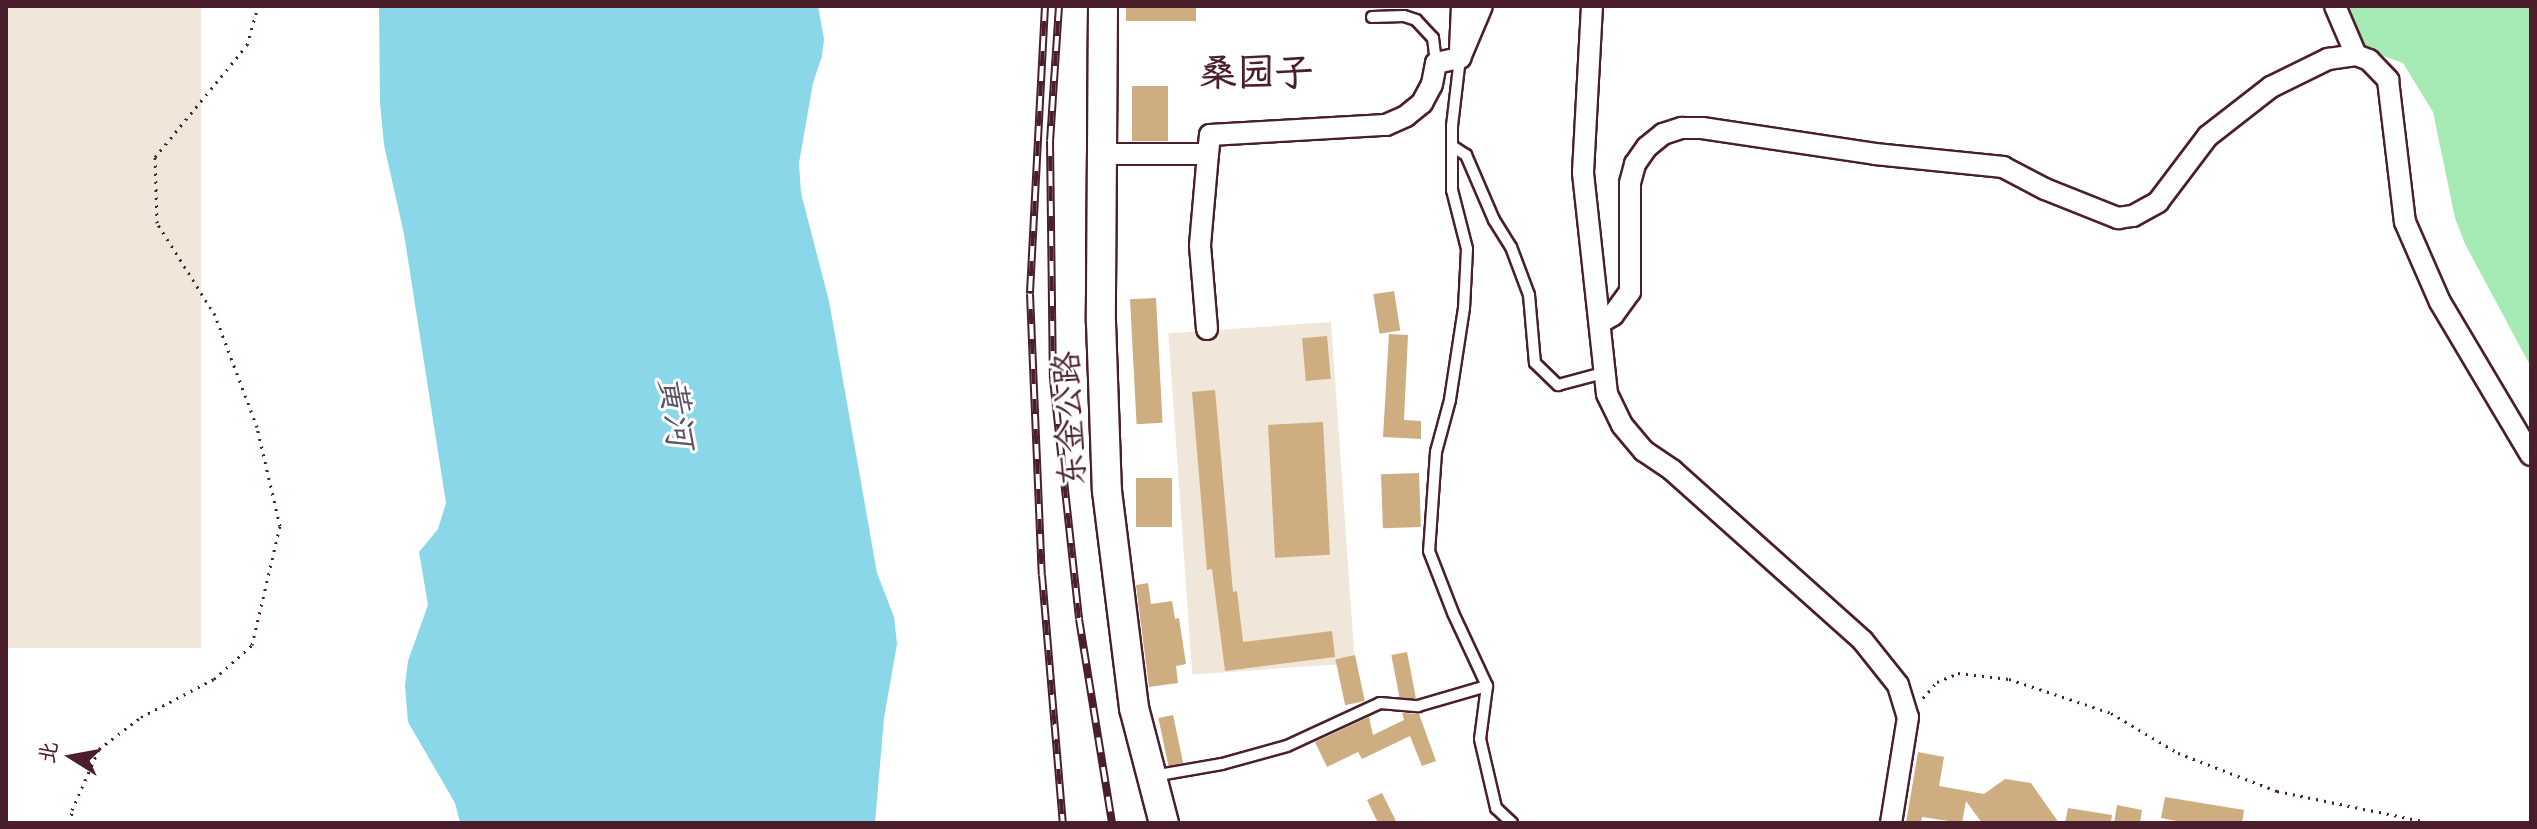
<!DOCTYPE html>
<meta charset="utf-8">
<style>
body{margin:0}
#map{position:relative;width:2537px;height:829px;overflow:hidden;background:#fff;font-family:Caveat,"LXGW WenKai TC",sans-serif}
div>[style]{position:absolute}
.built>*{inset:0;background:#f0e6d9;transform-origin:0 0}
.green>*{inset:0;background:#a5e9b5}
.water>*{inset:0;background:#89d7e8}
.building>*{inset:0;background:#cead81;transform-origin:0 0}
.path>*{height:3px;margin-top:-1.5px;transform-origin:0;background:repeating-linear-gradient(90deg,#4a1f2b 0 2px,transparent 0 8px)}
.roads{filter:drop-shadow(2px 0 #4a1f2b) drop-shadow(-2px 0 #4a1f2b) drop-shadow(0 2px #4a1f2b) drop-shadow(0 -2px #4a1f2b)}
.service>*{height:10px;margin:-5px;padding:0 5px;transform-origin:5px;border-radius:5px;background:#fff}
.minor>*{height:20px;margin:-10px;padding:0 10px;transform-origin:10px;border-radius:10px;background:#fff}
.secondary>*{height:28px;margin:-14px;padding:0 14px;transform-origin:14px;border-radius:14px;background:#fff}
.rail>*{height:8px;margin-top:-4px;transform-origin:0;background:repeating-linear-gradient(90deg,#fff 0 15px,#4a1f2b 0 30px);box-sizing:border-box;border-block:2px solid #4a1f2b}
span{translate:-50% -50%;white-space:nowrap;text-align:center;line-height:1.15;-webkit-text-stroke:6px #fff;paint-order:stroke}
.street-label{font-size:34px;color:#4a1f2b}
.water-label{font-size:36px;color:#5d5664;font-style:italic}
.quarter-label{font-size:38px;color:#4a1f2b;font-weight:700}
.frame{position:absolute;inset:0;border:8px solid #4a1f2b;pointer-events:none}
.north{position:absolute;left:32px;top:717px;width:80px;height:80px;-webkit-text-stroke:6px #fff;paint-order:stroke;rotate:281deg;font-size:22px;font-weight:700;line-height:32px;text-align:center;color:#4a1f2b}
.north::after{content:'';display:block;margin:auto;width:28px;height:36px;background:#4a1f2b;clip-path:polygon(50% 0,100% 100%,50% 72%,0 100%)}
</style>
<div id="map">
<div class="built">
<i style="left:6px;top:6px;width:195px;height:642px"></i>
<i style="left:1331px;top:322px;width:342px;height:163px;rotate:86deg"></i>
</div>
<div class="green">
<i style="clip-path:polygon(2348px 6px,2531px 6px,2531px 367px,2465px 244px,2455px 218px,2433px 112px,2403px 63px,2367px 50px)"></i>
</div>
<div class="water">
<i style="clip-path:polygon(379px 6px,818px 6px,824px 39px,822px 56px,813px 83px,799px 163px,801px 193px,829px 301px,877px 573px,894px 617px,897px 644px,884px 718px,875px 823px,460px 823px,455px 803px,408px 722px,405px 685px,408px 661px,428px 605px,419px 552px,438px 529px,446px 503px,404px 234px,384px 145px,380px 103px)"></i>
</div>
<div class="building">
<i style="left:1126px;top:6px;width:70px;height:15px"></i>
<i style="left:1132px;top:86px;width:36px;height:55px"></i>
<i style="left:1394px;top:291px;width:40px;height:21px;rotate:81deg"></i>
<i style="left:1156px;top:298px;width:125px;height:26px;rotate:87deg"></i>
<i style="clip-path:polygon(1389px 334px,1408px 335px,1404px 420px,1421px 421px,1421px 439px,1383px 437px)"></i>
<i style="left:1327px;top:336px;width:43px;height:25px;rotate:85deg"></i>
<i style="clip-path:polygon(1215px 390px,1233px 592px,1237px 591px,1243px 642px,1332px 631px,1335px 657px,1225px 671px,1212px 569px,1207px 570px,1192px 392px)"></i>
<i style="left:1323px;top:422px;width:133px;height:55px;rotate:87deg"></i>
<i style="left:1419px;top:473px;width:54px;height:38px;rotate:88deg"></i>
<i style="left:1136px;top:478px;width:36px;height:49px"></i>
<i style="clip-path:polygon(1148px 583px,1151px 604px,1172px 601px,1175px 619px,1179px 618px,1186px 664px,1176px 666px,1178px 683px,1149px 687px,1136px 585px)"></i>
<i style="left:1407px;top:652px;width:47px;height:16px;rotate:79deg"></i>
<i style="left:1355px;top:655px;width:47px;height:20px;rotate:78deg"></i>
<i style="clip-path:polygon(1402px 713px,1419px 714px,1436px 761px,1422px 766px,1410px 736px,1362px 759px,1358px 752px,1327px 767px,1315px 742px,1369px 717px,1373px 735px,1404px 720px)"></i>
<i style="left:1173px;top:715px;width:49px;height:15px;rotate:78deg"></i>
<i style="clip-path:polygon(1918px 752px,1944px 757px,1939px 786px,1984px 794px,2005px 779px,2031px 783px,2059px 823px,1982px 823px,1966px 801px,1962px 823px,1922px 817px,1921px 823px,1906px 823px)"></i>
<i style="clip-path:polygon(1382px 793px,1397px 823px,1378px 823px,1367px 800px)"></i>
<i style="clip-path:polygon(2165px 797px,2244px 810px,2242px 823px,2187px 823px,2161px 818px)"></i>
<i style="clip-path:polygon(2117px 805px,2142px 810px,2140px 823px,2114px 823px)"></i>
<i style="clip-path:polygon(2068px 808px,2112px 815px,2111px 823px,2065px 823px)"></i>
</div>
<div class="path">
<i style="left:1923px;top:698px;width:21px;rotate:-49deg"></i>
<i style="left:1937px;top:682px;width:23px;rotate:-23deg"></i>
<i style="left:1958px;top:673px;width:51px;rotate:6.7deg"></i>
<i style="left:2009px;top:679px;width:108px;rotate:18.4deg"></i>
<i style="left:2111px;top:713px;width:78px;rotate:30.8deg"></i>
<i style="left:2178px;top:753px;width:106px;rotate:21deg"></i>
<i style="left:2277px;top:791px;width:157px;rotate:11.7deg"></i>
<i style="left:71px;top:823px;width:13px;rotate:-86deg"></i>
<i style="left:72px;top:810px;width:67px;rotate:-66.1deg"></i>
<i style="left:99px;top:749px;width:53px;rotate:-37.3deg"></i>
<i style="left:141px;top:717px;width:82px;rotate:-27.5deg"></i>
<i style="left:214px;top:679px;width:51px;rotate:-41.8deg"></i>
<i style="left:252px;top:645px;width:122px;rotate:-76.8deg"></i>
<i style="left:280px;top:526px;width:102px;rotate:-103.1deg"></i>
<i style="left:257px;top:427px;width:120px;rotate:-110.6deg"></i>
<i style="left:215px;top:315px;width:109px;rotate:-122.2deg"></i>
<i style="left:157px;top:223px;width:66px;rotate:-91.7deg"></i>
<i style="left:155px;top:157px;width:145px;rotate:-50.6deg"></i>
<i style="left:247px;top:45px;width:41px;rotate:-74.2deg"></i>
</div>
<div class="roads">
<div class="service">
<i style="left:1372px;top:17px;width:32px;rotate:-2deg"></i>
<i style="left:1404px;top:16px;width:13px;rotate:18deg"></i>
<i style="left:1416px;top:20px;width:25px;rotate:47deg"></i>
<i style="left:1433px;top:38px;width:25px;rotate:83deg"></i>
<i style="left:1460px;top:58px;width:68px;rotate:96.7deg"></i>
<i style="left:1452px;top:126px;width:64px;rotate:90deg"></i>
<i style="left:1452px;top:190px;width:61px;rotate:75.7deg"></i>
<i style="left:1467px;top:249px;width:59px;rotate:92.9deg"></i>
<i style="left:1464px;top:308px;width:93px;rotate:98.7deg"></i>
<i style="left:1450px;top:400px;width:54px;rotate:105.1deg"></i>
<i style="left:1436px;top:452px;width:99px;rotate:94deg"></i>
<i style="left:1429px;top:551px;width:66px;rotate:68.8deg"></i>
<i style="left:1453px;top:613px;width:81px;rotate:65deg"></i>
<i style="left:1487px;top:686px;width:53px;rotate:97.5deg"></i>
<i style="left:1480px;top:739px;width:71px;rotate:76.9deg"></i>
<i style="left:1496px;top:808px;width:22px;rotate:43deg"></i>
<i style="left:1452px;top:146px;width:17px;rotate:33deg"></i>
<i style="left:1466px;top:155px;width:71px;rotate:66.7deg"></i>
<i style="left:1494px;top:220px;width:32px;rotate:58deg"></i>
<i style="left:1511px;top:247px;width:51px;rotate:69.4deg"></i>
<i style="left:1529px;top:295px;width:68px;rotate:85deg"></i>
<i style="left:1535px;top:363px;width:32px;rotate:44deg"></i>
<i style="left:1558px;top:385px;width:47px;rotate:-14.9deg"></i>
<i style="left:1153px;top:776px;width:70px;rotate:-9.9deg"></i>
<i style="left:1222px;top:764px;width:67px;rotate:-15.5deg"></i>
<i style="left:1287px;top:746px;width:102px;rotate:-24.8deg"></i>
<i style="left:1380px;top:703px;width:38px;rotate:5deg"></i>
<i style="left:1418px;top:706px;width:72px;rotate:-16.2deg"></i>
</div>
<div class="minor">
<i style="left:1592px;top:6px;width:167px;rotate:93.1deg"></i>
<i style="left:1583px;top:173px;width:222px;rotate:83.8deg"></i>
<i style="left:1607px;top:394px;width:34px;rotate:64deg"></i>
<i style="left:1622px;top:425px;width:34px;rotate:50deg"></i>
<i style="left:1644px;top:451px;width:34px;rotate:34deg"></i>
<i style="left:1672px;top:470px;width:256px;rotate:41.8deg"></i>
<i style="left:1863px;top:641px;width:56px;rotate:51.5deg"></i>
<i style="left:1898px;top:685px;width:34px;rotate:73deg"></i>
<i style="left:1908px;top:717px;width:107px;rotate:99.1deg"></i>
<i style="left:2335px;top:6px;width:53px;rotate:66.8deg"></i>
<i style="left:1460px;top:50px;width:44px;rotate:-87.4deg"></i>
<i style="left:1460px;top:58px;width:56px;rotate:-67.1deg"></i>
<i style="left:1099px;top:154px;width:109px"></i>
<i style="left:1208px;top:154px;width:19px;rotate:-84deg"></i>
<i style="left:1210px;top:135px;width:176px;rotate:-3.3deg"></i>
<i style="left:1386px;top:125px;width:22px;rotate:-24deg"></i>
<i style="left:1406px;top:116px;width:21px;rotate:-39deg"></i>
<i style="left:1422px;top:103px;width:21px;rotate:-62deg"></i>
<i style="left:1432px;top:84px;width:21px;rotate:-79deg"></i>
<i style="left:1436px;top:63px;width:25px;rotate:-12deg"></i>
<i style="left:1601px;top:322px;width:14px;rotate:-30deg"></i>
<i style="left:1613px;top:315px;width:29px;rotate:-54deg"></i>
<i style="left:1630px;top:292px;width:109px;rotate:-90deg"></i>
<i style="left:1630px;top:183px;width:20px;rotate:-75deg"></i>
<i style="left:1635px;top:164px;width:21px;rotate:-55deg"></i>
<i style="left:1647px;top:147px;width:21px;rotate:-39deg"></i>
<i style="left:1663px;top:134px;width:20px;rotate:-18deg"></i>
<i style="left:1682px;top:128px;width:20px"></i>
<i style="left:1702px;top:128px;width:175px;rotate:8.5deg"></i>
<i style="left:1875px;top:154px;width:129px;rotate:5.8deg"></i>
<i style="left:2003px;top:167px;width:47px;rotate:27.6deg"></i>
<i style="left:2045px;top:189px;width:79px;rotate:21.7deg"></i>
<i style="left:2118px;top:218px;width:15px;rotate:-8deg"></i>
<i style="left:2133px;top:216px;width:29px;rotate:-29deg"></i>
<i style="left:2158px;top:202px;width:83px;rotate:-52.9deg"></i>
<i style="left:2208px;top:136px;width:80px;rotate:-37.9deg"></i>
<i style="left:2271px;top:87px;width:64px;rotate:-26.2deg"></i>
<i style="left:2328px;top:59px;width:28px;rotate:-8deg"></i>
<i style="left:2356px;top:55px;width:14px;rotate:21deg"></i>
<i style="left:2369px;top:60px;width:28px;rotate:46deg"></i>
<i style="left:2388px;top:80px;width:143px;rotate:83.2deg"></i>
<i style="left:2405px;top:222px;width:87px;rotate:66.4deg"></i>
<i style="left:2440px;top:302px;width:178px;rotate:59.3deg"></i>
<i style="left:1207px;top:329px;width:84px;rotate:-94.8deg"></i>
<i style="left:1200px;top:245px;width:91px;rotate:-85deg"></i>
</div>
<div class="secondary">
<i style="left:1103px;top:6px;width:316px;rotate:90.4deg"></i>
<i style="left:1101px;top:322px;width:169px;rotate:88deg"></i>
<i style="left:1107px;top:491px;width:219px;rotate:82.9deg"></i>
<i style="left:1134px;top:708px;width:119px;rotate:75.4deg"></i>
</div>
</div>
<div class="rail">
<i style="left:1045px;top:6px;width:288px;rotate:93deg"></i>
<i style="left:1030px;top:294px;width:281px;rotate:87.6deg"></i>
<i style="left:1042px;top:575px;width:249px;rotate:85.2deg"></i>
<i style="left:1059px;top:6px;width:135px;rotate:93.8deg"></i>
<i style="left:1050px;top:141px;width:238px;rotate:89.3deg"></i>
<i style="left:1053px;top:379px;width:241px;rotate:83.8deg"></i>
<i style="left:1079px;top:619px;width:207px;rotate:80.8deg"></i>
</div>
<div class="street-label">
<span style="left:1069px;top:419px;rotate:-93deg">东金公路</span>
</div>
<div class="water-label">
<span style="left:676px;top:412px;rotate:82deg">黄河</span>
</div>
<div class="quarter-label">
<span style="left:1256px;top:73px">桑园子</span>
</div>
<div class="frame"></div>
<div class="north">北</div>
</div>
